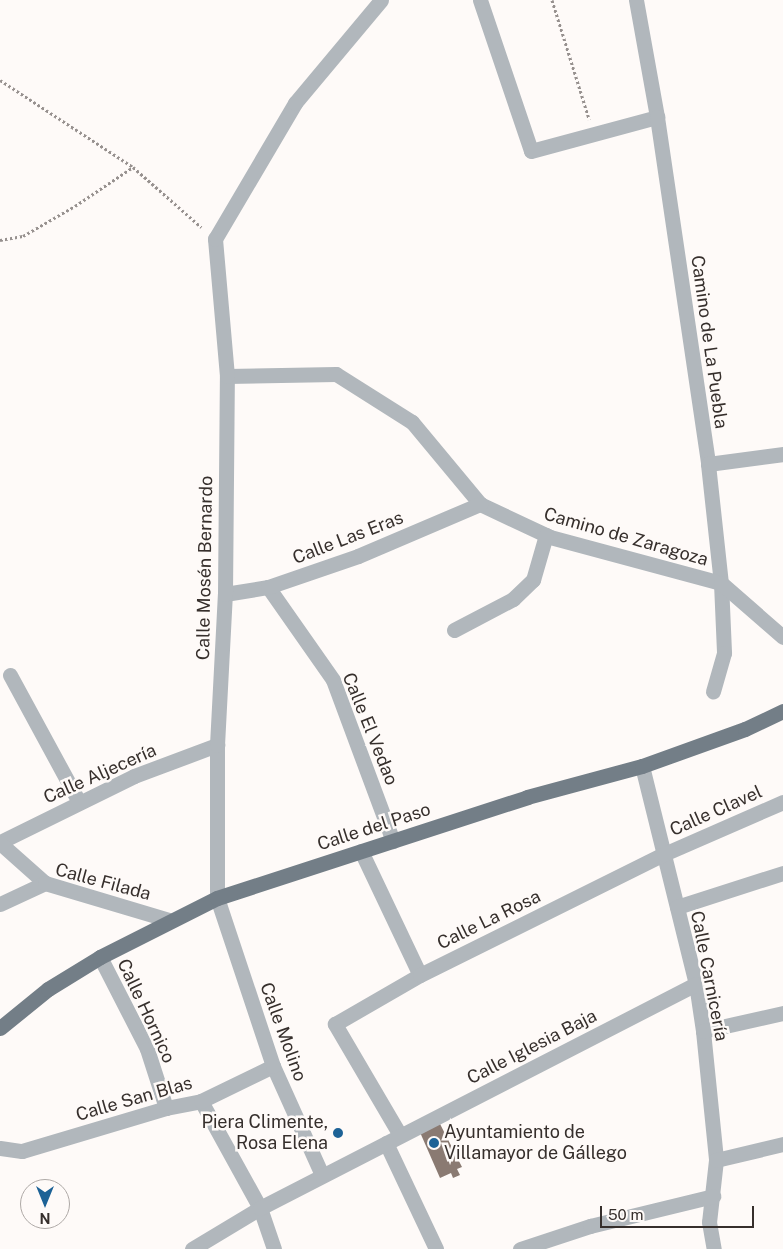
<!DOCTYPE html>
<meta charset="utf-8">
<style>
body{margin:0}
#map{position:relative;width:783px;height:1249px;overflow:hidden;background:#fefaf8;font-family:"Public Sans",sans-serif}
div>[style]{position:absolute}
.building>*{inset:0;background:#8a7a72}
.path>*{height:3px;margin-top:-1.5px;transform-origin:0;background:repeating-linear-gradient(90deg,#97918f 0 2.5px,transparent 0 5px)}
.street>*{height:15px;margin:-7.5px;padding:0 7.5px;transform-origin:7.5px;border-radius:7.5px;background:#b1b7bc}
.primary>*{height:15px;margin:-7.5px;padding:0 7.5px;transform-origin:7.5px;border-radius:7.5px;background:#737e87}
.dots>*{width:14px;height:14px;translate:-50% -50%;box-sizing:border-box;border:2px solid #fefaf8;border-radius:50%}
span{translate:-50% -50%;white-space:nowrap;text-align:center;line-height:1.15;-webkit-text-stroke:5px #fefaf8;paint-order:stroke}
.street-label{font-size:18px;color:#362f2c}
.poi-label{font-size:18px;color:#362f2c}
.right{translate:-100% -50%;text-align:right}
.left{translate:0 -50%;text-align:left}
.north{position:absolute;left:20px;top:1179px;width:50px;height:50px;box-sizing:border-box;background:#fefaf8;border:1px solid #aea9a6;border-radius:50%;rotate:180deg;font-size:14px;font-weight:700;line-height:20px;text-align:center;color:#362f2c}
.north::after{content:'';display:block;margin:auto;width:18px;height:22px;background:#1d6296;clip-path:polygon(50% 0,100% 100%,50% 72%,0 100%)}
.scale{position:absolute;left:600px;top:1206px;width:154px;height:22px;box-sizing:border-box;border:2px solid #362f2c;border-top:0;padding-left:6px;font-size:15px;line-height:18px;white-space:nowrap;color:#362f2c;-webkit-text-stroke:4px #fefaf8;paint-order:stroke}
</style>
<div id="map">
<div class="building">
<i style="clip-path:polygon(438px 1120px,462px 1167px,457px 1169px,460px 1175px,453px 1178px,451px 1173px,440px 1178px,419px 1130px)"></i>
</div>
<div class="path">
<i style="left:552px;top:0;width:125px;rotate:72.7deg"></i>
<i style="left:0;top:80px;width:159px;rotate:33.2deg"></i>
<i style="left:133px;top:167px;width:91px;rotate:41.4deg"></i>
<i style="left:0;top:240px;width:23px;rotate:-10deg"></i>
<i style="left:23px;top:236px;width:60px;rotate:-30deg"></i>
<i style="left:75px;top:206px;width:70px;rotate:-33.9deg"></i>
</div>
<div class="street">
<i style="left:480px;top:0;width:159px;rotate:71.3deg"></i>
<i style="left:531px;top:151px;width:131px;rotate:-15.1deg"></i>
<i style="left:636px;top:0;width:119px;rotate:79.8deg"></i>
<i style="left:657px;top:117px;width:351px;rotate:81.6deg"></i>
<i style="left:708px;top:464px;width:120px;rotate:83.8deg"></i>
<i style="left:721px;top:583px;width:70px;rotate:87.5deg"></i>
<i style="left:724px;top:653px;width:40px;rotate:106deg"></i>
<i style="left:227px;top:376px;width:109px;rotate:-1.1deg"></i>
<i style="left:336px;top:374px;width:90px;rotate:32.3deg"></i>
<i style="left:412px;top:422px;width:107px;rotate:50.3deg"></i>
<i style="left:480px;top:504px;width:77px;rotate:25.2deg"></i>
<i style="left:550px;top:537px;width:177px;rotate:15.1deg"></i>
<i style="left:721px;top:583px;width:82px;rotate:41.1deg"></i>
<i style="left:708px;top:464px;width:76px;rotate:-7.6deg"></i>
<i style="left:268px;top:587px;width:113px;rotate:55deg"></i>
<i style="left:333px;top:680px;width:172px;rotate:69.6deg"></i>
<i style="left:225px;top:594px;width:44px;rotate:-9.2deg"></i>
<i style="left:268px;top:587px;width:95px;rotate:-19deg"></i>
<i style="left:358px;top:556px;width:133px;rotate:-23.1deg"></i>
<i style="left:454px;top:630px;width:67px;rotate:-27.7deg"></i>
<i style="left:513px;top:599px;width:28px;rotate:-44deg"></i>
<i style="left:533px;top:580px;width:47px;rotate:-73.9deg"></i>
<i style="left:10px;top:675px;width:145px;rotate:61.5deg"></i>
<i style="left:642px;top:766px;width:225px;rotate:76.1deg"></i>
<i style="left:696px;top:984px;width:48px;rotate:81.5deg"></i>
<i style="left:703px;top:1031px;width:130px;rotate:84.2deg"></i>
<i style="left:716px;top:1160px;width:62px;rotate:96.4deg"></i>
<i style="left:709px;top:1222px;width:27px;rotate:80deg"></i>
<i style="left:0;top:842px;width:149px;rotate:-26.2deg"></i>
<i style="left:134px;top:776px;width:89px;rotate:-20.5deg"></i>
<i style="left:0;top:843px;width:60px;rotate:41.6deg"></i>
<i style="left:361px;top:851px;width:137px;rotate:64.6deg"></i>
<i style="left:0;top:904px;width:50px;rotate:-25deg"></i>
<i style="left:45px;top:883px;width:129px;rotate:16.6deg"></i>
<i style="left:677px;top:907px;width:111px;rotate:-17.8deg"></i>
<i style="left:100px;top:957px;width:103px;rotate:62.9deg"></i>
<i style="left:147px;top:1049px;width:62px;rotate:72.1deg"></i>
<i style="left:703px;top:1031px;width:82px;rotate:-12.7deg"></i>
<i style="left:201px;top:1101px;width:122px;rotate:61.1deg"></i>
<i style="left:260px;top:1208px;width:43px;rotate:71.1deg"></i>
<i style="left:400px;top:1135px;width:129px;rotate:-120.4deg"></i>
<i style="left:335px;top:1024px;width:98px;rotate:-30deg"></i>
<i style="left:420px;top:975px;width:272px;rotate:-26.4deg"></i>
<i style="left:664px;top:854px;width:130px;rotate:-23.6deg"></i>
<i style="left:386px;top:1143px;width:117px;rotate:64.7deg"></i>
<i style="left:0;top:1148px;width:22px;rotate:8deg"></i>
<i style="left:22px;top:1151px;width:150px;rotate:-16.6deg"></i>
<i style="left:166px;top:1108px;width:36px;rotate:-11deg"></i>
<i style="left:201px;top:1101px;width:80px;rotate:-25.9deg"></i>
<i style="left:716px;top:1160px;width:69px;rotate:-13.4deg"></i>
<i style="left:322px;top:1175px;width:120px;rotate:-114.2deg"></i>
<i style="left:273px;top:1066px;width:177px;rotate:-108.4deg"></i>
<i style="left:217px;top:898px;width:153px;rotate:-90deg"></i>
<i style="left:217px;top:745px;width:151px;rotate:-87deg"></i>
<i style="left:225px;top:594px;width:218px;rotate:-89.5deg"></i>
<i style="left:227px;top:376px;width:138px;rotate:-95deg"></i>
<i style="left:215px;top:239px;width:158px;rotate:-59.5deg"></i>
<i style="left:295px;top:103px;width:134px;rotate:-50.1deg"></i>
<i style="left:192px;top:1249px;width:79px;rotate:-31.1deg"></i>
<i style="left:260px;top:1208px;width:490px;rotate:-27.2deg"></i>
<i style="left:520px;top:1249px;width:74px;rotate:-18.2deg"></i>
<i style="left:590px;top:1226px;width:127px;rotate:-13.7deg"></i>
</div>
<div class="primary">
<i style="left:0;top:1028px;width:62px;rotate:-39.1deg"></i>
<i style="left:48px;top:989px;width:61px;rotate:-31.6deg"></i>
<i style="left:100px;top:957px;width:131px;rotate:-26.8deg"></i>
<i style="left:217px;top:898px;width:326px;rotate:-18deg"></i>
<i style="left:527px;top:797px;width:119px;rotate:-15.1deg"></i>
<i style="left:642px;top:766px;width:109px;rotate:-19.8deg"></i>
<i style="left:745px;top:729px;width:42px;rotate:-25.3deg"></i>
</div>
<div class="dots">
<i style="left:338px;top:1133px;background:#1d6296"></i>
<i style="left:434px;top:1143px;background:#1d6296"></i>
</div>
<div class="street-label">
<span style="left:709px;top:342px;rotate:82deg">Camino de La Puebla</span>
<span style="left:626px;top:537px;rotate:16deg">Camino de Zaragoza</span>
<span style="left:348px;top:538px;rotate:-21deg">Calle Las Eras</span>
<span style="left:205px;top:568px;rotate:-89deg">Calle Mosén Bernardo</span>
<span style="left:370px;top:729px;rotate:68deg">Calle El Vedao</span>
<span style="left:100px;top:774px;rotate:-24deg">Calle Aljecería</span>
<span style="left:716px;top:811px;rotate:-24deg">Calle Clavel</span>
<span style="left:374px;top:827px;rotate:-18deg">Calle del Paso</span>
<span style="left:103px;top:882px;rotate:15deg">Calle Filada</span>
<span style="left:489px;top:920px;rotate:-26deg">Calle La Rosa</span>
<span style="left:709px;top:976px;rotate:79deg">Calle Carnicería</span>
<span style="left:146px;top:1011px;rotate:65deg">Calle Hornico</span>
<span style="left:283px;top:1032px;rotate:70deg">Calle Molino</span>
<span style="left:532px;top:1047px;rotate:-27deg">Calle Iglesia Baja</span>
<span style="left:134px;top:1099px;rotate:-16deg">Calle San Blas</span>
</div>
<div class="poi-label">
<span class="right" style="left:328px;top:1133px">Piera Climente,<br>Rosa Elena</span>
<span class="left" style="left:444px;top:1143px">Ayuntamiento de<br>Villamayor de Gállego</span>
</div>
<div class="north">N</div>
<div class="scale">50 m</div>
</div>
